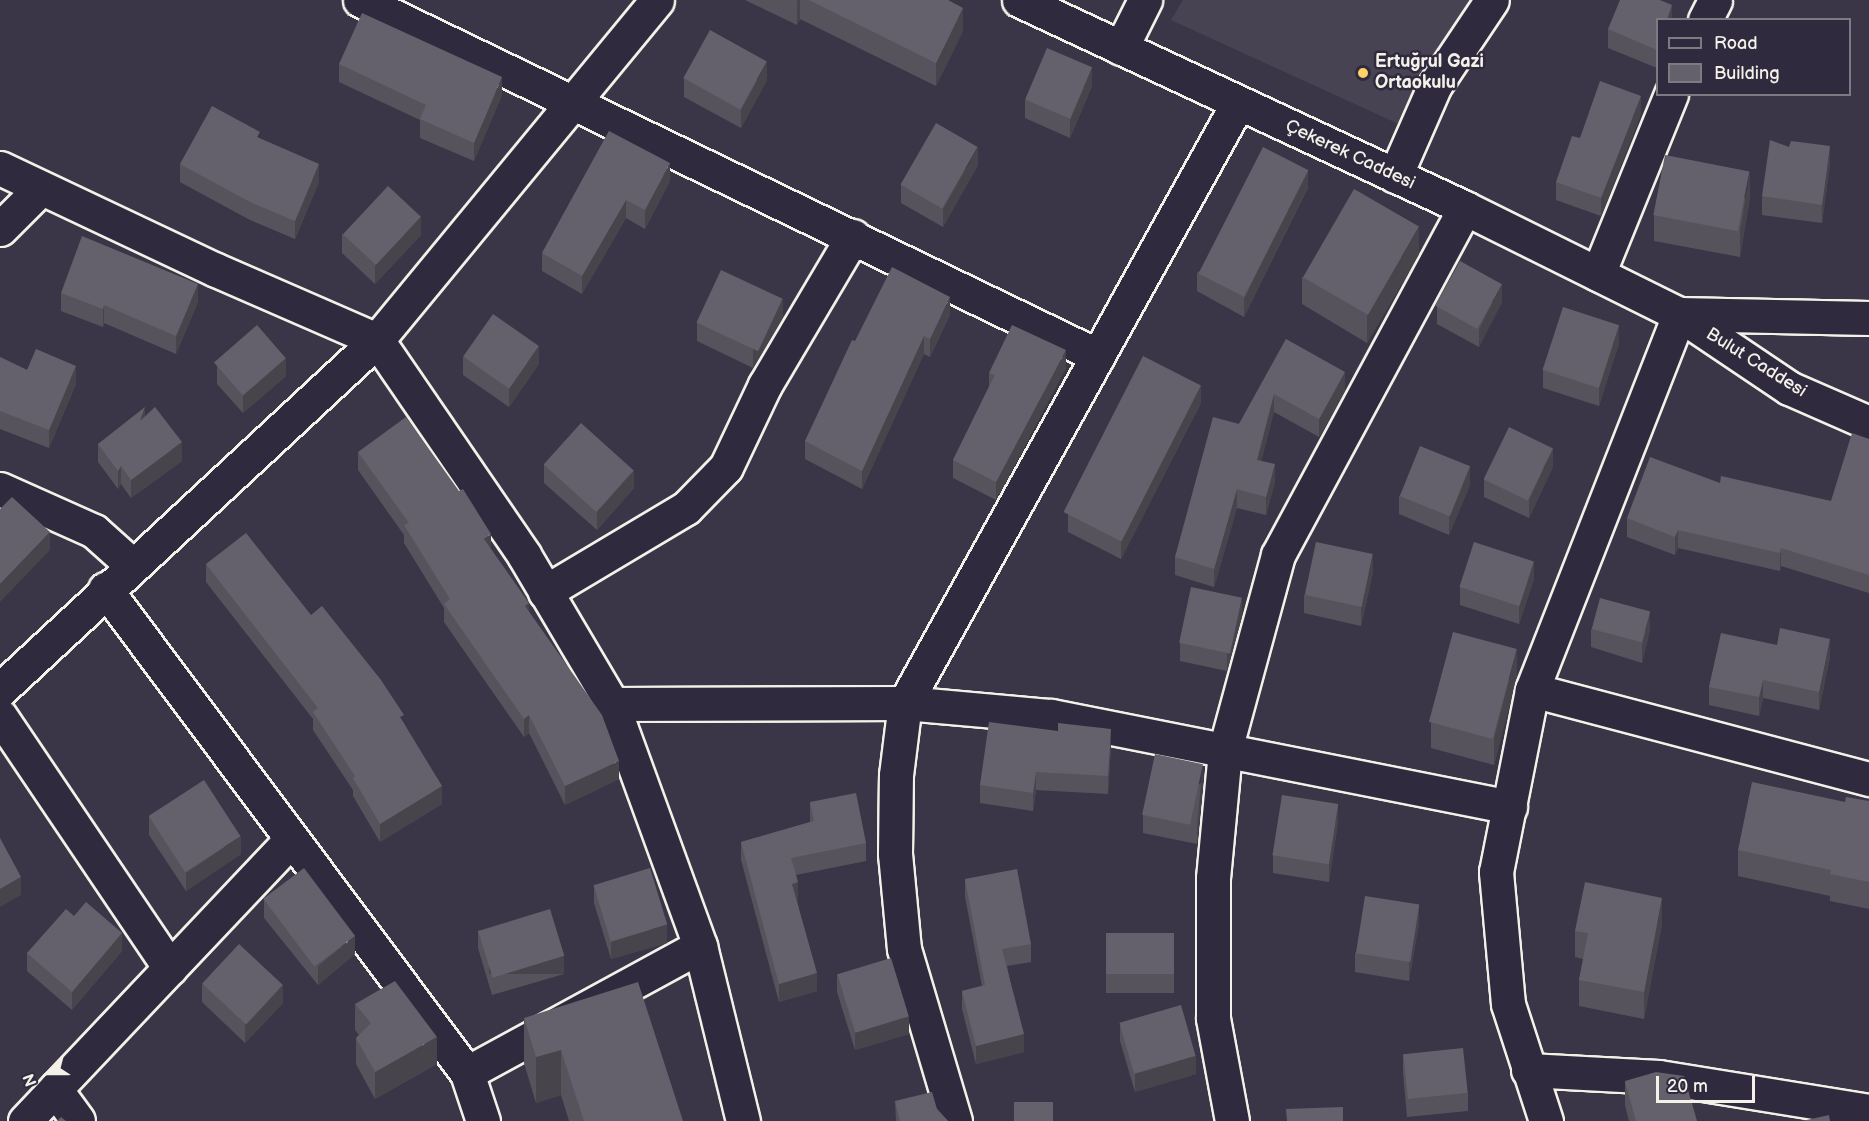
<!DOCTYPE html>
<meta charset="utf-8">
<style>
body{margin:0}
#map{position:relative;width:1869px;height:1121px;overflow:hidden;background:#3b3647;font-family:"Balsamiq Sans",sans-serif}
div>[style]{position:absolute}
.built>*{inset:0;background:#484352}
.roads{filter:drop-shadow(2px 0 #f4f1e8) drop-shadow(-2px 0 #f4f1e8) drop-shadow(0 2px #f4f1e8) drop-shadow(0 -2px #f4f1e8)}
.street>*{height:33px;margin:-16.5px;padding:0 16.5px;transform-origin:16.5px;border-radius:16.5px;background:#2f2a3d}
.secondary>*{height:33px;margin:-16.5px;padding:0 16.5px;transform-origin:16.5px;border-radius:16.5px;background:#2f2a3d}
.wall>*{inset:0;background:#57535d;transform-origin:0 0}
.shaded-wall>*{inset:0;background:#47444c;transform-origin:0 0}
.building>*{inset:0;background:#65616c;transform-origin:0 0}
.dots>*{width:16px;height:16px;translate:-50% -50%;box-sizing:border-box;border:3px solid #2f2a3d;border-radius:50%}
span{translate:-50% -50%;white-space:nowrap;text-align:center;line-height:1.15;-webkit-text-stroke:5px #2f2a3d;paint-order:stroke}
.poi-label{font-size:18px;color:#f4f1e8;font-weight:700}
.left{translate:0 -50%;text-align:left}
.street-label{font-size:18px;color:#f4f1e8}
.legend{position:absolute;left:1656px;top:18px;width:195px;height:78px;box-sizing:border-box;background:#2f2a3d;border:2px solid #7e7a81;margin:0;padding:8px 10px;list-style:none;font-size:18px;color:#f4f1e8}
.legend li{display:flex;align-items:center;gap:12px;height:30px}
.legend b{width:30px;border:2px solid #7e7a81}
.north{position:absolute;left:18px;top:1043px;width:60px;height:60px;-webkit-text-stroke:4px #2f2a3d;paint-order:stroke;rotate:249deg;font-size:16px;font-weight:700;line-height:24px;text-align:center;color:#f4f1e8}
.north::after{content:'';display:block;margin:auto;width:21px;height:27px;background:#f4f1e8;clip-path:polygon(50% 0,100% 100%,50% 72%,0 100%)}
.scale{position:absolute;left:1656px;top:1076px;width:99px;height:27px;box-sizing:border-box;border:3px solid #f4f1e8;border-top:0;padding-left:8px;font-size:18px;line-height:21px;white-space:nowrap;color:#f4f1e8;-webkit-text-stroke:4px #2f2a3d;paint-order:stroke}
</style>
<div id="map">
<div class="built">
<i style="clip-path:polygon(1183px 0,1487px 0,1403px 126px,1171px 20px)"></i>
</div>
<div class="roads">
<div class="street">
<i style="left:360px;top:0;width:819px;rotate:25.75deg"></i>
<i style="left:1705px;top:20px;width:22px;rotate:-63deg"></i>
<i style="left:1121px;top:48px;width:54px;rotate:-63.4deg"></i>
<i style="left:0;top:168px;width:239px;rotate:25.3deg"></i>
<i style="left:216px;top:270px;width:176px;rotate:23.5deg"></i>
<i style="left:377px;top:340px;width:260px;rotate:55.6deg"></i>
<i style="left:524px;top:555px;width:173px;rotate:59.4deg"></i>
<i style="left:612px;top:704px;width:258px;rotate:70deg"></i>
<i style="left:700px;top:946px;width:180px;rotate:76.2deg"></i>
<i style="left:1395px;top:176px;width:99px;rotate:-66.3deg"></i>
<i style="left:1435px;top:85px;width:102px;rotate:-56.2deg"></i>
<i style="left:0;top:229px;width:58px;rotate:-45deg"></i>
<i style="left:1598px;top:274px;width:194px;rotate:-67.9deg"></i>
<i style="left:0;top:489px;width:103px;rotate:24.1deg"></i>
<i style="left:94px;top:531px;width:51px;rotate:41.8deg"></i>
<i style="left:105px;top:589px;width:604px;rotate:53.21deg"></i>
<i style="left:467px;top:1073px;width:265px;rotate:-28.6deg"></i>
<i style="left:545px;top:592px;width:164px;rotate:-30.8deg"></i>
<i style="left:686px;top:508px;width:57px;rotate:-45.7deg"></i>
<i style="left:726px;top:467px;width:91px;rotate:-64.6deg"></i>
<i style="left:765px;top:385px;width:173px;rotate:-59.4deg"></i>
<i style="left:0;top:690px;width:514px;rotate:-42.87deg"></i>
<i style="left:377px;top:340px;width:440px;rotate:-50.5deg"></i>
<i style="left:1532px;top:690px;width:349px;rotate:14.8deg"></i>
<i style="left:612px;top:704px;width:293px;rotate:-0.2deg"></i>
<i style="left:905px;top:703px;width:147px;rotate:5.1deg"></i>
<i style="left:1051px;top:716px;width:468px;rotate:11.2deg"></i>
<i style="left:0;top:716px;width:304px;rotate:56deg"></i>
<i style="left:1528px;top:1070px;width:131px;rotate:3.1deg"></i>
<i style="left:1659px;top:1077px;width:213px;rotate:9.2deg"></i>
<i style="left:467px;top:1073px;width:51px;rotate:71.6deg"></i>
<i style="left:55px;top:1089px;width:39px;rotate:54deg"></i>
<i style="left:25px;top:1121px;width:388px;rotate:-46.6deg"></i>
<i style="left:955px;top:1121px;width:179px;rotate:-106.5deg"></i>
<i style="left:904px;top:949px;width:95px;rotate:-95.4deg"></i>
<i style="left:895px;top:854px;width:79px;rotate:-89.3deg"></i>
<i style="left:896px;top:775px;width:73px;rotate:-82.9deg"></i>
<i style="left:905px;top:703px;width:686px;rotate:-60.97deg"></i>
<i style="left:1232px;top:1121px;width:105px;rotate:-100.5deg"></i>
<i style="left:1213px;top:1018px;width:140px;rotate:-90deg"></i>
<i style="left:1213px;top:878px;width:129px;rotate:-84.6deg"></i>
<i style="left:1225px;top:750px;width:202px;rotate:-74.8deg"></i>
<i style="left:1278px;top:555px;width:394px;rotate:-61.7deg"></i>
<i style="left:1546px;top:1121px;width:123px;rotate:-108deg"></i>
<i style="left:1508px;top:1004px;width:133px;rotate:-95.2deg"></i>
<i style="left:1496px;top:872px;width:186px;rotate:-78.8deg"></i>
<i style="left:1532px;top:690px;width:404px;rotate:-68.6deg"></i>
</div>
<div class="secondary">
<i style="left:1019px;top:0;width:492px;rotate:25deg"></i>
<i style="left:1465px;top:208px;width:239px;rotate:26.4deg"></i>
<i style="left:1679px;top:314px;width:133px;rotate:33.9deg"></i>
<i style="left:1789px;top:388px;width:87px;rotate:23.6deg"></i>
<i style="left:1679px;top:314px;width:190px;rotate:1.2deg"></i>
</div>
</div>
<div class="wall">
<i style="clip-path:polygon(745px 0,948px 0,963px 31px,936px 86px,800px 19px,797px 25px)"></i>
<i style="clip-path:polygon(1672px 20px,1657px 68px,1608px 48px,1608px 29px)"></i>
<i style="clip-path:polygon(339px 64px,502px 95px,474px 161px,420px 138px,420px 120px,339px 82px)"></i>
<i style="clip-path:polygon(684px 78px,767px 80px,741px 128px,684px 97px)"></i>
<i style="clip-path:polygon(1092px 86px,1070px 138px,1025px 118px,1025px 100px)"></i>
<i style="clip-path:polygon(1641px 114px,1601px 216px,1556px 200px,1556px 182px,1580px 138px)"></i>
<i style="clip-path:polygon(609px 131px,670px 181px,645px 229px,626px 218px,582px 294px,542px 271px,542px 253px)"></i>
<i style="clip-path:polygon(1789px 147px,1830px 164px,1822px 223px,1762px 215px,1762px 196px)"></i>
<i style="clip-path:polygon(180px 164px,319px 182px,295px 239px,250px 220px,180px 182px)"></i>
<i style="clip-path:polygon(978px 165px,943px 227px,901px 203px,901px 185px)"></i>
<i style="clip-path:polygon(1308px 188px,1244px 317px,1197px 291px,1197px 273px)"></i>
<i style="clip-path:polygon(1750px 197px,1740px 257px,1654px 241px,1654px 215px)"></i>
<i style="clip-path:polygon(342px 234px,421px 235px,375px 284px,342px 253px)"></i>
<i style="clip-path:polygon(1419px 254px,1367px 343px,1302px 304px,1302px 277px)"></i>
<i style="clip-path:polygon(61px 293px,198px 302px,176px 354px,104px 323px,103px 327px,61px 311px)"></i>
<i style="clip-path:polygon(1502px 302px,1479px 347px,1437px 324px,1437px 306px)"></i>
<i style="clip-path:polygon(950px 315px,930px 357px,924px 354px,862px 489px,805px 459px,805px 441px,855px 341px)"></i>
<i style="clip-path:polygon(783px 317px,753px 368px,697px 341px,697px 323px)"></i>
<i style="clip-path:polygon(1286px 339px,1345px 390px,1319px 437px,1274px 412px,1261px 461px,1275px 482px,1266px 515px,1237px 508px,1214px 587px,1175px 575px,1175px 557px,1239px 424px)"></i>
<i style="clip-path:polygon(1619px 343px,1599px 406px,1543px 388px,1543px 370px)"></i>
<i style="clip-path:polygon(0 357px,27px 370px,76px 384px,49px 448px,0 429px)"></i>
<i style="clip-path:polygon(463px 357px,539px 364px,509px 407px,463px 375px)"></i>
<i style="clip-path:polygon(217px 366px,286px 376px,243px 413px,217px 384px)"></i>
<i style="clip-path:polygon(1066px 368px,996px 500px,953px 478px,953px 460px,989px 386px,989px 373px)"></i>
<i style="clip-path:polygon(1201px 403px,1121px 559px,1068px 532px,1068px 514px)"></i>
<i style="clip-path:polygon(145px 416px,182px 461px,131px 498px,121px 484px,118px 489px,98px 462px,98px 444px)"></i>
<i style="clip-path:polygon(1869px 439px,1869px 593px,1781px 566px,1780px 571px,1678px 548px,1675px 555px,1627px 537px,1627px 518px,1720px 483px,1831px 501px)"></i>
<i style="clip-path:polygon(358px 452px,491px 549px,529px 613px,619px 779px,565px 805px,529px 733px,524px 737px,444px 622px,444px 608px,404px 543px,404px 535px,358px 470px)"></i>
<i style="clip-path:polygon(544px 465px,634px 488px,597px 530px,544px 483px)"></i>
<i style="clip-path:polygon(1553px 467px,1529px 518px,1484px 497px,1484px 479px)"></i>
<i style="clip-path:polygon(1470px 485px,1449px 535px,1399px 514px,1399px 496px)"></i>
<i style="clip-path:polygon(206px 564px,311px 615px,404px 723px,442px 804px,380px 842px,353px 796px,353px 790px,313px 730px,313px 719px,206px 582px)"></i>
<i style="clip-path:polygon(1373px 572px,1361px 626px,1304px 613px,1304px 595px)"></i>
<i style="clip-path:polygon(1534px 579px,1519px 624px,1460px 605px,1460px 587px)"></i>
<i style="clip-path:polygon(1242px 616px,1227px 671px,1180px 661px,1180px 643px)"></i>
<i style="clip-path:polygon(1591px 629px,1650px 630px,1642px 663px,1591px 647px)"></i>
<i style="clip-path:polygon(1830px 657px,1819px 710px,1763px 698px,1759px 716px,1709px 705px,1709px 687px)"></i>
<i style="clip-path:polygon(1517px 675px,1494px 765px,1431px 748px,1431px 722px)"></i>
<i style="clip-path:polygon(1058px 731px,1111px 747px,1108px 794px,1036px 790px,1033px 811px,980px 803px,980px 785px)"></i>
<i style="clip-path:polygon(1203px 782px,1197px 844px,1143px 833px,1143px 815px)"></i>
<i style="clip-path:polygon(1869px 801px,1869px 909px,1830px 901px,1830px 896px,1738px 876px,1738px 850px,1845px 802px)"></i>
<i style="clip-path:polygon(810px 802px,866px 843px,866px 861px,796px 875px,798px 900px,797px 901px,817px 991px,779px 1002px,741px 860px,741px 842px,810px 822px)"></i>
<i style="clip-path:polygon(149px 817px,241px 854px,186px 891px,149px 835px)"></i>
<i style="clip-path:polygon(1338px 822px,1329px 882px,1273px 873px,1273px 855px)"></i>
<i style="clip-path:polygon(965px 879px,1031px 944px,1031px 962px,1007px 966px,1024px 1052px,976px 1064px,962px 1009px,962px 991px,982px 986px,965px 897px)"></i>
<i style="clip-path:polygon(594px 885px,667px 943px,611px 959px,594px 903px)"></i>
<i style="clip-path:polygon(264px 900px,355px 954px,318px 985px,264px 918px)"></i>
<i style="clip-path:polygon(74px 916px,122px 951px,72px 1010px,27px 971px,27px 953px)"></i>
<i style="clip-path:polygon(1419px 923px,1409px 981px,1355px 972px,1355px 953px)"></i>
<i style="clip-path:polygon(1662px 924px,1644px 1019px,1579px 1006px,1579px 980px,1583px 959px,1575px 957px,1575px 931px)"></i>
<i style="clip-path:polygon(478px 930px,564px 974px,492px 995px,478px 948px)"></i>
<i style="left:1106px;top:933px;width:68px;height:60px"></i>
<i style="clip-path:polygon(837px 974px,909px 1034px,855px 1050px,837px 992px)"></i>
<i style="clip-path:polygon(202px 984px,283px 1003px,245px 1043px,202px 1002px)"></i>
<i style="clip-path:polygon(355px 1004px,437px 1064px,375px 1099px,356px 1064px,356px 1038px,359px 1035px,355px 1030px)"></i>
<i style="clip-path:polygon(524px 1018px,683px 1121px,569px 1121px,561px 1095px,536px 1103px,524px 1063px)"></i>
<i style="clip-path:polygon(1120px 1023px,1196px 1074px,1135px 1092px,1120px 1041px)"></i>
<i style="clip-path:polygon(1403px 1054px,1468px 1093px,1468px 1111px,1407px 1117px,1403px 1072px)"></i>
<i style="clip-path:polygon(1625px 1081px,1697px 1121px,1629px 1121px,1625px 1105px)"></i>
<i style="clip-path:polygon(895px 1101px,937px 1109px,948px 1121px,896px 1121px)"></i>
</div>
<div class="shaded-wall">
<i style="clip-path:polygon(798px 0,800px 0,800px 19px,797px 25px,797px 2px)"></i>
<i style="clip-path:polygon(1672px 5px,1672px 20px,1667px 20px)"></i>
<i style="clip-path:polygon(963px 8px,963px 31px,936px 86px,936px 63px)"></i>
<i style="clip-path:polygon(767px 62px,767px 80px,741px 128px,741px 110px)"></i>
<i style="clip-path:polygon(1092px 67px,1092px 86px,1070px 138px,1070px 120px)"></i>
<i style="clip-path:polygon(502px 77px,502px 95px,474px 161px,474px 143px)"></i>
<i style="clip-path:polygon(1641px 96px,1641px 114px,1601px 216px,1601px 198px)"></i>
<i style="clip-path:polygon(1830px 146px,1830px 164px,1822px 223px,1822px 205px)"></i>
<i style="clip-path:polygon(978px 147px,978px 165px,943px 227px,943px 209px)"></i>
<i style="clip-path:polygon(670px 163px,670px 181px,645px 229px,645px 210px)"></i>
<i style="clip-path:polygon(319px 164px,319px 182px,295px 239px,295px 221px)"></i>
<i style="clip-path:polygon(1308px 170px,1308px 188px,1244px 317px,1244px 299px)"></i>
<i style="clip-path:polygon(1750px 171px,1750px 197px,1740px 257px,1740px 230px)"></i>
<i style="clip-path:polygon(626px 200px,626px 218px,582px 294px,582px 276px)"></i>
<i style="clip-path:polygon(421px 217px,421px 235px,375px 284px,375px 265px)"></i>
<i style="clip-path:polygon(1419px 227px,1419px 254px,1367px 343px,1367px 316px)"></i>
<i style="clip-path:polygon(198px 284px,198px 302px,176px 354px,176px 336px)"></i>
<i style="clip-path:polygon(1502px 284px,1502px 302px,1479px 347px,1479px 329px)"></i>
<i style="clip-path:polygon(950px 297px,950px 315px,930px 357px,930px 339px)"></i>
<i style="clip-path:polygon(783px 299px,783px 317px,753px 368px,753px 350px)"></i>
<i style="clip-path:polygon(104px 305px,104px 323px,103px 327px,103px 309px)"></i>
<i style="clip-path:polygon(1619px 325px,1619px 343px,1599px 406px,1599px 388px)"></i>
<i style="clip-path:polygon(924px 336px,924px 354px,862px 489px,862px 471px)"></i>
<i style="clip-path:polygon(539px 346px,539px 364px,509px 407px,509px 389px)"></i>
<i style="clip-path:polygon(1066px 350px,1066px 368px,996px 500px,996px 482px)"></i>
<i style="clip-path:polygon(286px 358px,286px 376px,243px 413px,243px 395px)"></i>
<i style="clip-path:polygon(76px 366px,76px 384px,49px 448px,49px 430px)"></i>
<i style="clip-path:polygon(1345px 372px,1345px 390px,1319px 437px,1319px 419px)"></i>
<i style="clip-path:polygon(1201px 385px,1201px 403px,1121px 559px,1121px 541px)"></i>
<i style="clip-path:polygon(1274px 394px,1274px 412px,1257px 478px,1257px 460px)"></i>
<i style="clip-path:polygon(145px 407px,145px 426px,140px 421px)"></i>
<i style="clip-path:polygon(182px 442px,182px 461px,131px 498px,131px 480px)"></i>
<i style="clip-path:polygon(1553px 448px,1553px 467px,1529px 518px,1529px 500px)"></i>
<i style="clip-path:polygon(1275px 464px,1275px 482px,1266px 515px,1266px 497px)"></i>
<i style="clip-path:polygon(121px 466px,121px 484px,118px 489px,118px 471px)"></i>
<i style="clip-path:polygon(1470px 466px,1470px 485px,1449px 535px,1449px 517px)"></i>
<i style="clip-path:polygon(634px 470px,634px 488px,597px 530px,597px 512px)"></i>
<i style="clip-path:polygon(1237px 489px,1237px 508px,1214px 587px,1214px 569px)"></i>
<i style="clip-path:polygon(1678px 530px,1678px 548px,1675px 555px,1675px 537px)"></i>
<i style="clip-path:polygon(50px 532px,50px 550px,0 602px,0 584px)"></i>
<i style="clip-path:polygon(491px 534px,491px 552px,484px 539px)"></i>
<i style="clip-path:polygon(1781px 548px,1781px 566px,1780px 571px,1780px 553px)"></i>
<i style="clip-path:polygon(1373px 554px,1373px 572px,1361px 626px,1361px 608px)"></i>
<i style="clip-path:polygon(1534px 561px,1534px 579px,1519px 624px,1519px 606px)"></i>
<i style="clip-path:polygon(1242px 598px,1242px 616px,1227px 671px,1227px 653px)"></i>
<i style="clip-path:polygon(529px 603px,529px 621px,525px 606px)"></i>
<i style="clip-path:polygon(1650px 611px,1650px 630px,1642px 663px,1642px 645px)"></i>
<i style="clip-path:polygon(1830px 639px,1830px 657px,1819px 710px,1819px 692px)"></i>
<i style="clip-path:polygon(1517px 649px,1517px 675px,1494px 765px,1494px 738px)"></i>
<i style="clip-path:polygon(1763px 680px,1763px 698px,1759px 716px,1759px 697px)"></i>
<i style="clip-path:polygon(529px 715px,529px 733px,524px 737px,524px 719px)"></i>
<i style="clip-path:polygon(1111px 729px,1111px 747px,1108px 794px,1108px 776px)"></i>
<i style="clip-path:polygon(619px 761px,619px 779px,565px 805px,565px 786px)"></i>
<i style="clip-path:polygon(1203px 764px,1203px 782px,1197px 844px,1197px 826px)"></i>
<i style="clip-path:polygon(1036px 772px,1036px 790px,1033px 811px,1033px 793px)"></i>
<i style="clip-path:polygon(442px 786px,442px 804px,380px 842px,380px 824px)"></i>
<i style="clip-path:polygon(1338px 804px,1338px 822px,1329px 882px,1329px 864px)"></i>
<i style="clip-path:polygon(241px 836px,241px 854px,186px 891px,186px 873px)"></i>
<i style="clip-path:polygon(21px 877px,21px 895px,0 907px,0 889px)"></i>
<i style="clip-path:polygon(798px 882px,798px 900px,792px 902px,792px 884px)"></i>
<i style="clip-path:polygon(1662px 898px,1662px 924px,1644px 1019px,1644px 992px)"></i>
<i style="clip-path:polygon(1419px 905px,1419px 923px,1409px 981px,1409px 963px)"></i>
<i style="clip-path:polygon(667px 925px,667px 943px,611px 959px,611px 941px)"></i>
<i style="clip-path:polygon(122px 933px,122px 951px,72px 1010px,72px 992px)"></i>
<i style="clip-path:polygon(355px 936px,355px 954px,318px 985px,318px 966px)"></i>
<i style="left:564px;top:956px;width:18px;height:75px;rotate:90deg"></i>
<i style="clip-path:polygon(817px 973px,817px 991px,779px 1002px,779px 984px)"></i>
<i style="clip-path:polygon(283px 985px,283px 1003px,245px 1043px,245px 1025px)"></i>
<i style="clip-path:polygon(909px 1016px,909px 1034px,855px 1050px,855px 1032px)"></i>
<i style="clip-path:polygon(1024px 1034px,1024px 1052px,976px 1064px,976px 1046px)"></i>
<i style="clip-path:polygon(437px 1037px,437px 1064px,375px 1099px,375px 1072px)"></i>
<i style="clip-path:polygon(561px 1050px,561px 1095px,536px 1103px,536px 1057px)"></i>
<i style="clip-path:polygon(1196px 1056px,1196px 1074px,1135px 1092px,1135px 1074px)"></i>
</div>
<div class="building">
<i style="clip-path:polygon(809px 0,948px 0,963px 8px,936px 63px)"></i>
<i style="clip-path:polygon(1620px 0,1660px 0,1672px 5px,1667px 20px,1658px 20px,1657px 50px,1608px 29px)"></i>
<i style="clip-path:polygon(362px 13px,502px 77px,474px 143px,420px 119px,426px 105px,339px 64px)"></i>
<i style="left:710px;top:30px;width:65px;height:55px;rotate:29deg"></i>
<i style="left:1047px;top:48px;width:49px;height:56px;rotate:23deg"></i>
<i style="clip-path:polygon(1600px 81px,1641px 96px,1601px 198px,1556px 182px,1572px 136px,1580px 138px)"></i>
<i style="clip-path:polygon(212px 106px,260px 132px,257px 137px,319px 164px,295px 221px,250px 202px,180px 164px)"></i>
<i style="left:936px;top:123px;width:48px;height:71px;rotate:30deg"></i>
<i style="clip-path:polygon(609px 131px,670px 163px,645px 210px,626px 200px,582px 276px,542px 253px)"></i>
<i style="clip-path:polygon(1770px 140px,1789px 147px,1791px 141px,1830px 146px,1822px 205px,1762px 196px)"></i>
<i style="left:1263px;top:147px;width:51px;height:142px;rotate:27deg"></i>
<i style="left:1665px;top:155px;width:86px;height:61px;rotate:11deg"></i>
<i style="left:388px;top:186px;width:45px;height:66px;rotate:43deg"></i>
<i style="left:1354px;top:189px;width:75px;height:102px;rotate:30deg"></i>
<i style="clip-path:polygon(82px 236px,198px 284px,176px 336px,104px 305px,103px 309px,61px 293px)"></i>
<i style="left:1460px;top:261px;width:48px;height:51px;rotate:29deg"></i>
<i style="clip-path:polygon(892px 267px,950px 297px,930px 339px,924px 336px,862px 471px,805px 441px,852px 340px,855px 341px)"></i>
<i style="left:721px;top:270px;width:68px;height:58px;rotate:25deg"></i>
<i style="left:1563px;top:307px;width:59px;height:66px;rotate:18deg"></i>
<i style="left:493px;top:314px;width:56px;height:52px;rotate:35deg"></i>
<i style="left:257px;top:325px;width:44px;height:57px;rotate:49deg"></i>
<i style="clip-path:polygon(1012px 325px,1066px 350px,996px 482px,953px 460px,995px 375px,989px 373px)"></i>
<i style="clip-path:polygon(1286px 339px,1345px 372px,1319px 419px,1274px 394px,1257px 460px,1275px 464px,1266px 497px,1237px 489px,1214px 569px,1175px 557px,1213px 417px,1239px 424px)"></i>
<i style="clip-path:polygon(36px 349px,76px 366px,49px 430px,0 411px,0 357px,27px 370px)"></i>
<i style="left:1143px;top:356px;width:65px;height:175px;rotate:27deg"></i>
<i style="clip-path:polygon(145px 407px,140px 421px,155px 407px,182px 442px,131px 480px,121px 466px,118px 471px,98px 444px)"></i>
<i style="clip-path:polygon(406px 417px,459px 491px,463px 489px,491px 534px,484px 539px,529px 603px,525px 606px,602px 715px,619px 761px,565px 786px,529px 715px,524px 719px,444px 604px,450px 599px,404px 525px,409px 523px,358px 452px)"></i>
<i style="left:581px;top:423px;width:71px;height:56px;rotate:42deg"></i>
<i style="left:1509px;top:427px;width:49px;height:58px;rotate:26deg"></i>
<i style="clip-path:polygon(1852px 433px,1869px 439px,1869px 575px,1781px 548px,1780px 553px,1678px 530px,1675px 537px,1627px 518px,1650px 457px,1720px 483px,1721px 476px,1831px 501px)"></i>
<i style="left:1420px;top:446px;width:54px;height:54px;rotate:22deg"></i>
<i style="clip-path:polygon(12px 497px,50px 532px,0 584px,0 509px)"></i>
<i style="clip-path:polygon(246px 533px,311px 615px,322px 606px,381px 680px,404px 715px,400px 717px,442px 786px,380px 824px,353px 778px,355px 776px,313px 712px,318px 708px,206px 564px)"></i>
<i style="left:1316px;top:542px;width:58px;height:54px;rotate:12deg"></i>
<i style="left:1474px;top:542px;width:63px;height:47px;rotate:18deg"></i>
<i style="left:1191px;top:587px;width:52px;height:57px;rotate:12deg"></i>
<i style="left:1600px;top:598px;width:52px;height:32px;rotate:15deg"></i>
<i style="clip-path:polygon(1780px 628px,1830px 639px,1819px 692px,1763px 680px,1759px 697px,1709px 687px,1721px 633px,1777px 645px)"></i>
<i style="left:1453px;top:632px;width:66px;height:93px;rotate:15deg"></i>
<i style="clip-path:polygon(989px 722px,1058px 731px,1058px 723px,1111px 729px,1108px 776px,1036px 772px,1033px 793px,980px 785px)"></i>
<i style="left:1155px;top:754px;width:49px;height:62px;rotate:12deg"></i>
<i style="left:204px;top:780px;width:67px;height:66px;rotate:57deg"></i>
<i style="clip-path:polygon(1752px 782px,1845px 802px,1846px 797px,1869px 801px,1869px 882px,1830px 874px,1831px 870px,1738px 850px)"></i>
<i style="clip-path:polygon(856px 793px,866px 843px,791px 858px,798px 882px,792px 884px,817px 973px,779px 984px,741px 842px,814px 821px,810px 802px)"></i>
<i style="left:1282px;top:795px;width:57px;height:61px;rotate:9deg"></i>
<i style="clip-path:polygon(0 838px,21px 877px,0 889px)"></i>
<i style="left:304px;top:868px;width:85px;height:51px;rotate:53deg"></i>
<i style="left:650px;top:868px;width:59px;height:59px;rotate:73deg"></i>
<i style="clip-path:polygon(1017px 869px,1031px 944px,1002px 949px,1024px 1034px,976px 1046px,962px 991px,985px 985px,965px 879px)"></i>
<i style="clip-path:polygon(1585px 882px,1662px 898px,1644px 992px,1579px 980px,1588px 933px,1575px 931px)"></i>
<i style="left:1365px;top:896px;width:55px;height:58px;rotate:9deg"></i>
<i style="clip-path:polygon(86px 902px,122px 933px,72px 992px,27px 953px,66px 909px,74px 916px)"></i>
<i style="left:550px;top:909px;width:49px;height:75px;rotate:73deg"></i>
<i style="left:1106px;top:933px;width:68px;height:41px"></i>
<i style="left:239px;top:944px;width:60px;height:54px;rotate:43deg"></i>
<i style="left:891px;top:958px;width:61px;height:56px;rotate:73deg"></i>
<i style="clip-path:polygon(395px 981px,437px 1037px,375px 1072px,356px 1038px,371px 1023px,355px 1004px)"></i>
<i style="clip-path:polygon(638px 982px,683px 1121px,584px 1121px,561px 1050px,536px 1057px,524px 1018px)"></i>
<i style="left:1181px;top:1005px;width:53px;height:64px;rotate:74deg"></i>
<i style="left:1463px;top:1048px;width:45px;height:60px;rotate:84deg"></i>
<i style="clip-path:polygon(1656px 1072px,1684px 1076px,1697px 1121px,1636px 1121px,1625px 1081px)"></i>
<i style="clip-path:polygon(932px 1092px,937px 1109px,948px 1121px,900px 1121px,895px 1101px)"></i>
<i style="left:1014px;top:1102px;width:39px;height:19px"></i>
<i style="clip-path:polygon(1343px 1107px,1343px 1121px,1287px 1121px,1286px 1109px)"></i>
<i style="clip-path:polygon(1829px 1115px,1830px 1121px,1802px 1121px)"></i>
<i style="clip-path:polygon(61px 1117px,66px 1121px,57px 1121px)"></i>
</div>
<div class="dots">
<i style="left:1363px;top:73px;background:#ffd166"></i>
</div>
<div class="poi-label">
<span class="left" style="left:1375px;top:73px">Ertuğrul Gazi<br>Ortaokulu</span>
</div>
<div class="street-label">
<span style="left:1350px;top:155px;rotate:25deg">Çekerek Caddesi</span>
<span style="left:1756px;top:363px;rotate:32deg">Bulut Caddesi</span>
</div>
<ul class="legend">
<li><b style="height:8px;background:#2f2a3d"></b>Road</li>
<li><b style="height:16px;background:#65616c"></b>Building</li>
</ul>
<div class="north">N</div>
<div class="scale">20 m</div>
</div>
